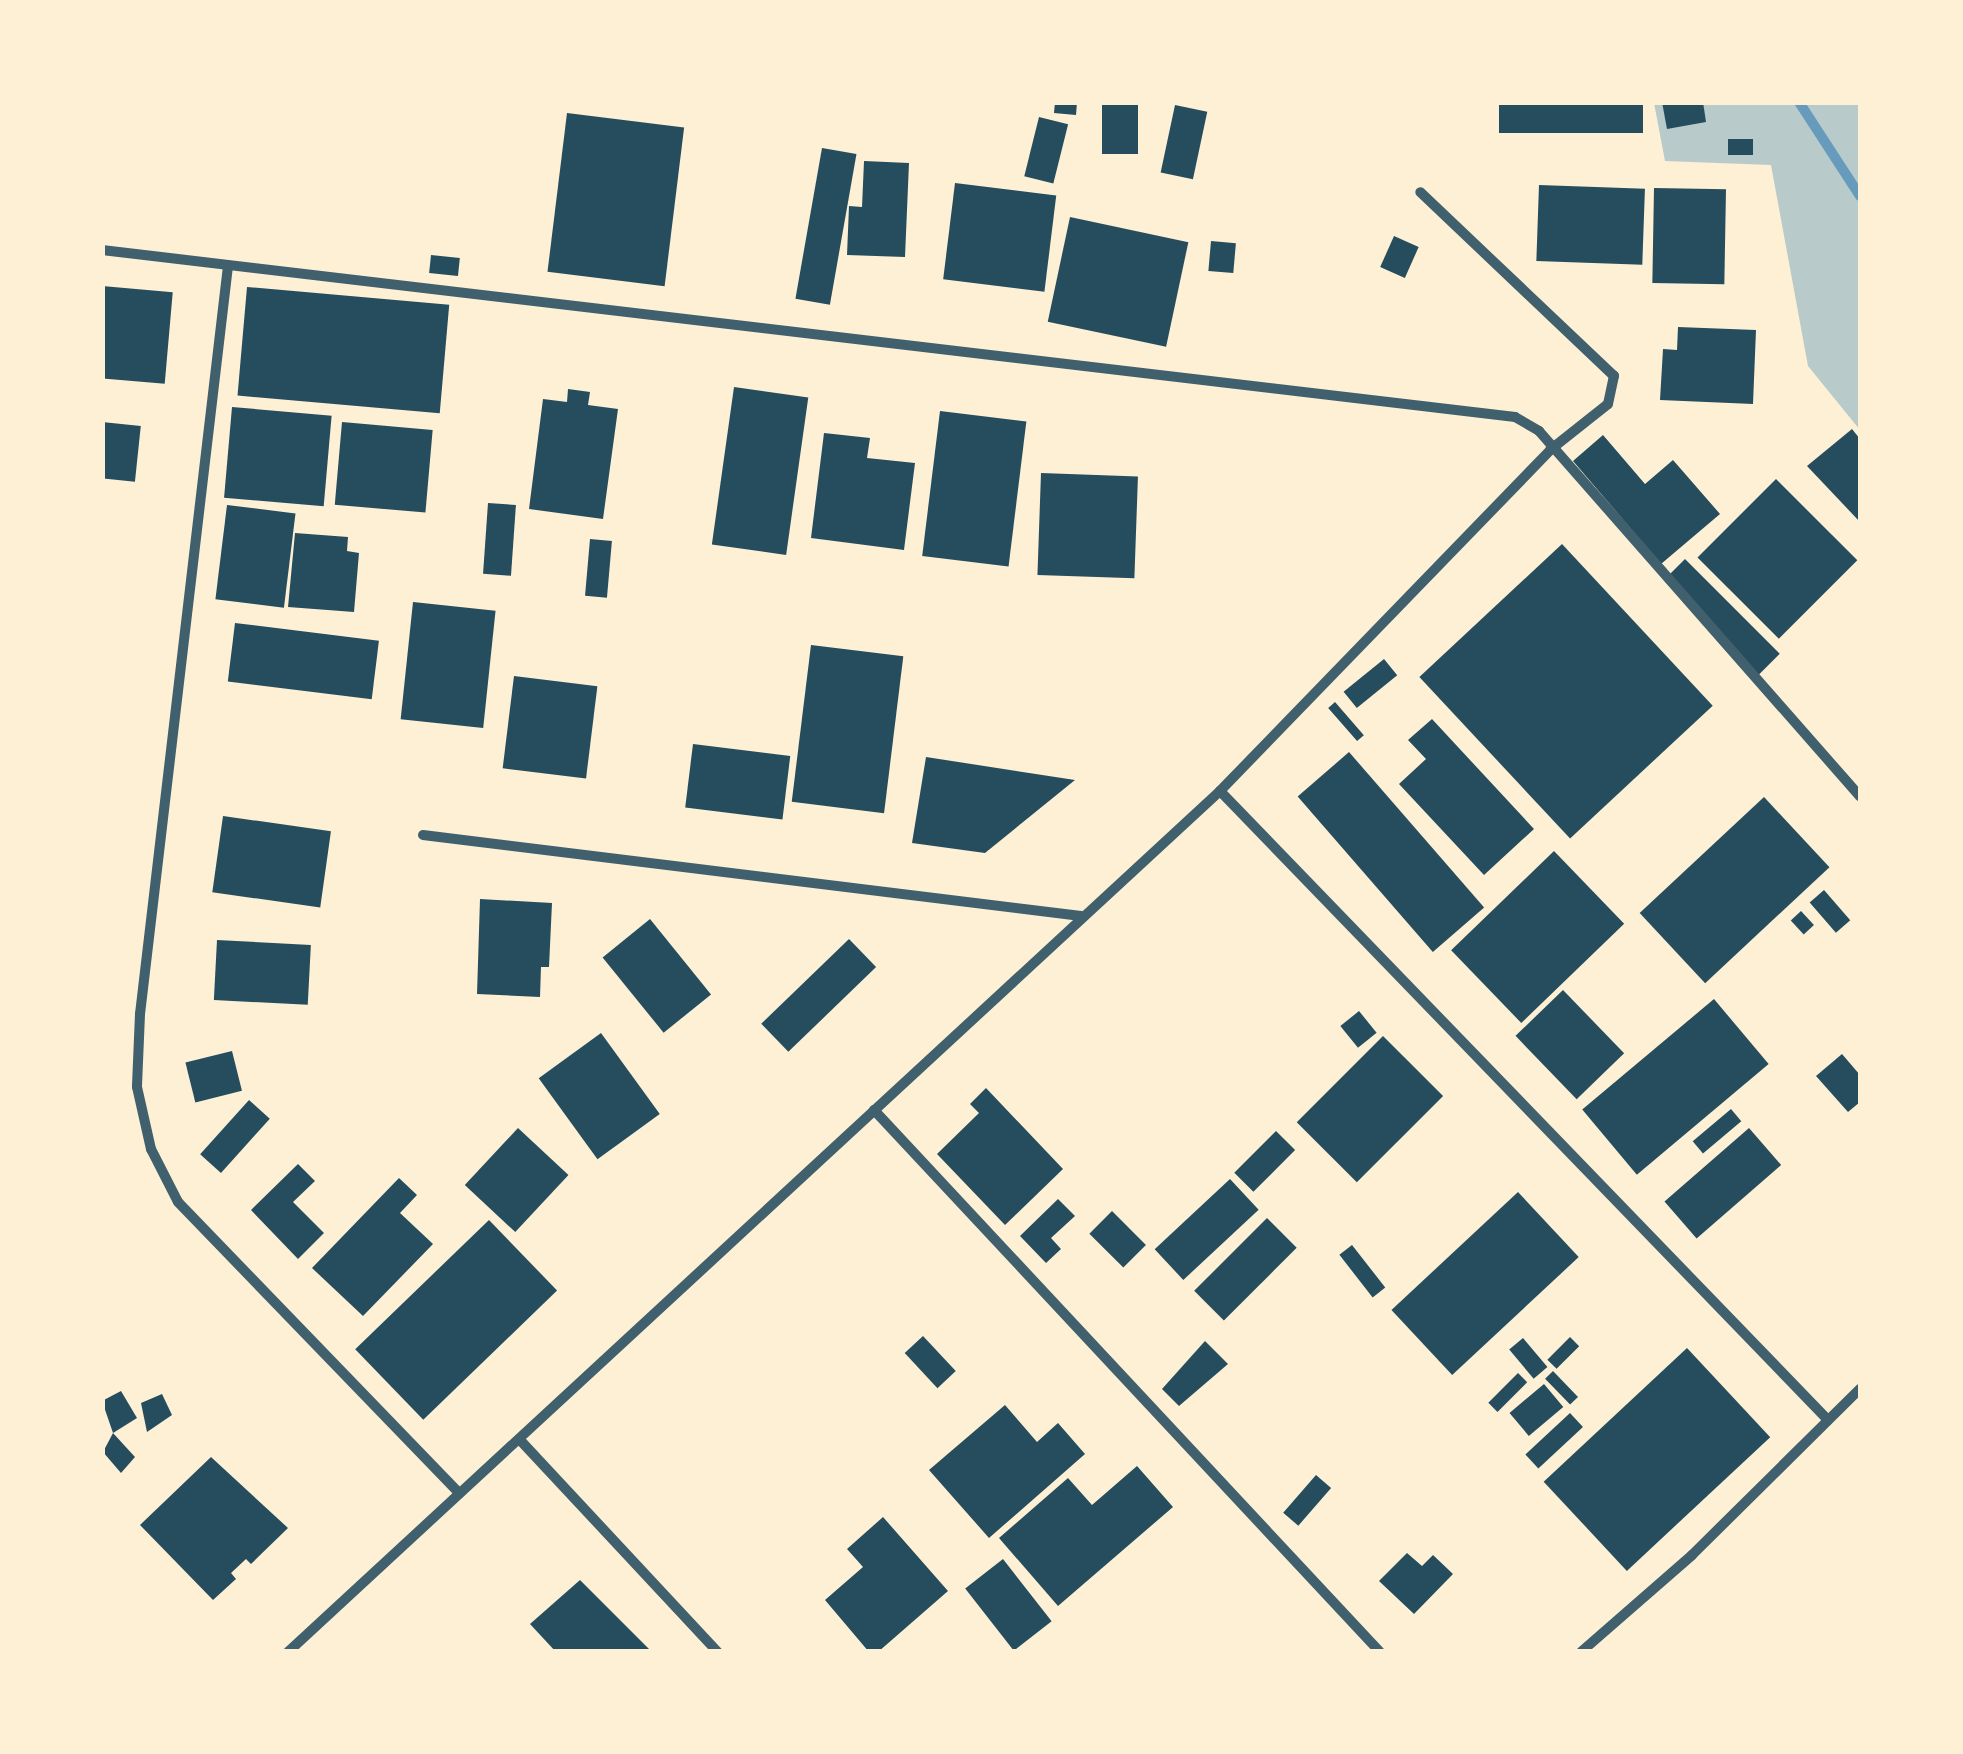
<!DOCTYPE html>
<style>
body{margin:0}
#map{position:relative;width:1963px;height:1754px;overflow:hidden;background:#fdf0d5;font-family:"PT Sans Narrow",sans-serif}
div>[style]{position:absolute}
.green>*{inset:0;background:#b9caca}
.stream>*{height:10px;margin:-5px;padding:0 5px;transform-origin:5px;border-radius:5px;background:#669bbc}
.building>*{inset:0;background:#264d5e;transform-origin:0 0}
.minor>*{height:10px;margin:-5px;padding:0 5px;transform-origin:5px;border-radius:5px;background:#3f606c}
span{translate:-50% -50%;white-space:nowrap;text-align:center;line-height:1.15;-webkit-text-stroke:10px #fdf0d5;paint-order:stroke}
.frame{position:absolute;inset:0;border:105px solid #fdf0d5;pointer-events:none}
</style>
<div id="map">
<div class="green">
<i style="clip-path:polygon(1654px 103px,1860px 103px,1860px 430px,1808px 366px,1771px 165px,1665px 161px)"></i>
</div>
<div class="stream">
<i style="left:1799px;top:102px;width:112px;rotate:57deg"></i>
</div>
<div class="building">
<i style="clip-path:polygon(1055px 102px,1077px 102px,1076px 115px,1054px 113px)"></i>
<i style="left:1102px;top:102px;width:36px;height:52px"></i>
<i style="left:1499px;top:102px;width:144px;height:31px"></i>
<i style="clip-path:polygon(1662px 102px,1703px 102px,1706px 122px,1667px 129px)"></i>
<i style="left:1175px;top:105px;width:33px;height:69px;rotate:12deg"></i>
<i style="left:567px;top:113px;width:118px;height:160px;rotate:7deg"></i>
<i style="left:1039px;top:117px;width:30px;height:61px;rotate:14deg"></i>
<i style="left:1728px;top:139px;width:25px;height:16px"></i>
<i style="left:822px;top:148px;width:35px;height:153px;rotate:10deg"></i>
<i style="clip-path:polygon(864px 161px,909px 163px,905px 257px,847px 255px,849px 206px,862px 207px)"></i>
<i style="left:955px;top:183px;width:102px;height:97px;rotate:7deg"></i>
<i style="left:1539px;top:185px;width:106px;height:76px;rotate:2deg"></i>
<i style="left:1654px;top:188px;width:72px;height:95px;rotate:1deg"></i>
<i style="left:1070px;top:217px;width:121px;height:107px;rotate:12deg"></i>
<i style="left:1394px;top:236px;width:27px;height:34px;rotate:24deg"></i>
<i style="left:1211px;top:241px;width:25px;height:30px;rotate:5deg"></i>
<i style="left:431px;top:255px;width:29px;height:18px;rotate:6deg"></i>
<i style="left:102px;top:286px;width:71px;height:92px;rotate:5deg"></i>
<i style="left:247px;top:287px;width:203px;height:109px;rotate:5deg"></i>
<i style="clip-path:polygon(1678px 327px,1756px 330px,1753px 404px,1660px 400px,1663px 349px,1677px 350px)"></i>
<i style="left:734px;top:387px;width:75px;height:159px;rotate:8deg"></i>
<i style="clip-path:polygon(568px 389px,590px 392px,588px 405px,618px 409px,603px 519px,529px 509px,543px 399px,567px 402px)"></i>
<i style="left:232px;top:407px;width:100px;height:91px;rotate:5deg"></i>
<i style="left:940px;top:411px;width:87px;height:146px;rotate:7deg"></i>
<i style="left:102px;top:422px;width:39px;height:56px;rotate:6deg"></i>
<i style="left:342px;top:422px;width:91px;height:83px;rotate:5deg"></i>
<i style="clip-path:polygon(1852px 429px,1860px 439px,1860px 522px,1807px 466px)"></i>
<i style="clip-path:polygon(824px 433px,870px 438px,867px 458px,915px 463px,904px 550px,811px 538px)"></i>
<i style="clip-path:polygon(1603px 435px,1645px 484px,1673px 460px,1720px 514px,1661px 564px,1573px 461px)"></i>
<i style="left:1041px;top:473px;width:97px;height:102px;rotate:2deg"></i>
<i style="left:1776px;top:479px;width:115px;height:111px;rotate:45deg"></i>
<i style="left:488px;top:503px;width:28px;height:71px;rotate:4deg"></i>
<i style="left:227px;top:505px;width:69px;height:95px;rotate:7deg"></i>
<i style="clip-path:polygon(295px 533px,348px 537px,347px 551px,359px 553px,354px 612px,288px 607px)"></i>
<i style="left:590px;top:539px;width:22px;height:57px;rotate:5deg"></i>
<i style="left:1562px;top:544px;width:221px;height:195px;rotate:47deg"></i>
<i style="left:1685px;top:559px;width:134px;height:30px;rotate:45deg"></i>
<i style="left:413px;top:602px;width:83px;height:118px;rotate:6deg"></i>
<i style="left:235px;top:623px;width:145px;height:59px;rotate:7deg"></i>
<i style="left:811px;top:645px;width:93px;height:158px;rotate:7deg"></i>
<i style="left:1384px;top:659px;width:21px;height:52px;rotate:51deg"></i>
<i style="left:514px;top:676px;width:84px;height:93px;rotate:7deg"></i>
<i style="left:1335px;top:702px;width:44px;height:9px;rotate:49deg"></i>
<i style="clip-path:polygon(1432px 719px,1534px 829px,1484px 875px,1399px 784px,1426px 759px,1408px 740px)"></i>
<i style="left:693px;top:744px;width:98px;height:64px;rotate:7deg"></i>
<i style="left:1349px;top:752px;width:206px;height:68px;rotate:49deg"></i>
<i style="clip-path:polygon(926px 757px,1075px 780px,985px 853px,912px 843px)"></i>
<i style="left:1764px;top:797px;width:96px;height:170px;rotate:47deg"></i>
<i style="left:223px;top:816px;width:109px;height:77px;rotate:8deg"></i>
<i style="left:1554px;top:851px;width:101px;height:143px;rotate:46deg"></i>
<i style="left:1824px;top:890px;width:40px;height:19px;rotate:49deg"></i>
<i style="clip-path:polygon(480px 899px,552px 903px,549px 967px,541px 967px,540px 997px,477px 994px)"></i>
<i style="left:1801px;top:911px;width:19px;height:14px;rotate:47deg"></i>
<i style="left:650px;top:919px;width:97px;height:61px;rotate:51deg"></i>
<i style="left:849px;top:939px;width:39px;height:122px;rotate:46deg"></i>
<i style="left:217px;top:940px;width:94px;height:60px;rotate:3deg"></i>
<i style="left:1563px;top:990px;width:88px;height:66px;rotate:46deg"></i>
<i style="left:1714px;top:999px;width:85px;height:172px;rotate:50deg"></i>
<i style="left:1359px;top:1011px;width:28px;height:24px;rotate:51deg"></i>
<i style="left:601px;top:1033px;width:100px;height:77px;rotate:54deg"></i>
<i style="left:1383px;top:1036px;width:85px;height:122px;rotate:45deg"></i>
<i style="left:232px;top:1051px;width:41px;height:48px;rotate:76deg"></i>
<i style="clip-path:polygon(1842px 1054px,1860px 1075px,1860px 1102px,1848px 1112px,1816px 1076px)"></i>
<i style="clip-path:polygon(986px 1088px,1063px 1169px,1005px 1225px,937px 1154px,979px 1113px,970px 1104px)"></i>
<i style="left:249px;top:1100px;width:28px;height:73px;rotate:42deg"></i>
<i style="left:1731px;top:1109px;width:16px;height:50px;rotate:50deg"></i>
<i style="left:518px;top:1128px;width:69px;height:78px;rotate:43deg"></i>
<i style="left:1749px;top:1128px;width:49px;height:112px;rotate:49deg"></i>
<i style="left:1276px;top:1131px;width:27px;height:59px;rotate:45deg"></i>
<i style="clip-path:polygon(298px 1164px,315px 1181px,293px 1202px,324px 1233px,298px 1259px,251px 1210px)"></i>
<i style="clip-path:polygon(399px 1178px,417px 1195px,400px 1213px,433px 1244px,363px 1316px,312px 1268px)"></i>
<i style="left:1230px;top:1179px;width:42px;height:103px;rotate:47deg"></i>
<i style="left:1518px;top:1192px;width:89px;height:173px;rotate:47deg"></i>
<i style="clip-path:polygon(1058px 1199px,1075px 1216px,1051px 1238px,1061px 1249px,1046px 1263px,1020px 1236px)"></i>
<i style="left:1112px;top:1211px;width:48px;height:32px;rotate:45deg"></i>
<i style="left:1267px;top:1218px;width:42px;height:103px;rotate:45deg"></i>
<i style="left:489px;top:1220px;width:98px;height:186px;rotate:46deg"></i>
<i style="left:1352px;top:1245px;width:54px;height:16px;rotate:52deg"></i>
<i style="left:923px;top:1336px;width:48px;height:25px;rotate:47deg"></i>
<i style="left:1570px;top:1337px;width:13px;height:32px;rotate:45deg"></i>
<i style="left:1523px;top:1338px;width:38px;height:18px;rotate:50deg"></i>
<i style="clip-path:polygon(1205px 1341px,1228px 1364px,1179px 1406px,1162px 1389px)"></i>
<i style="left:1687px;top:1348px;width:122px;height:196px;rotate:47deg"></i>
<i style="left:1553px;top:1371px;width:36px;height:11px;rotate:46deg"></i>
<i style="left:1518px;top:1373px;width:13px;height:42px;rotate:45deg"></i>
<i style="left:1544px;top:1384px;width:30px;height:45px;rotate:50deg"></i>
<i style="clip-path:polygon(121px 1391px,137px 1418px,113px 1433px,102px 1401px)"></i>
<i style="clip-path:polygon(162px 1394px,172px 1415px,147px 1432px,141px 1403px)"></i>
<i style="clip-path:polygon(1005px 1405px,1037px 1442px,1058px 1423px,1085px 1454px,989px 1538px,929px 1470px)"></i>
<i style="left:1570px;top:1413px;width:19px;height:61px;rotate:47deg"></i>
<i style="clip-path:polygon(113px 1433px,135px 1457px,121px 1473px,103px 1452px)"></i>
<i style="clip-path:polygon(211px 1457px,288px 1528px,251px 1564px,246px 1559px,231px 1573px,236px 1579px,213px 1600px,140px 1525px)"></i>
<i style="clip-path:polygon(1137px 1466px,1173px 1507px,1058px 1606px,999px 1538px,1068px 1478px,1092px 1505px)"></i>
<i style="left:1316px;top:1475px;width:20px;height:50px;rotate:41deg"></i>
<i style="clip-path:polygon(883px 1517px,948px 1591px,878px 1652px,869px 1652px,825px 1600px,863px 1567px,847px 1549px)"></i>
<i style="clip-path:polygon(1407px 1553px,1422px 1566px,1433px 1555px,1453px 1574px,1414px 1614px,1379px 1581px)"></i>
<i style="left:1003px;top:1559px;width:79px;height:48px;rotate:52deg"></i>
<i style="clip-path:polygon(580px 1580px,652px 1652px,556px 1652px,530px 1624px)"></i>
</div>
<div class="minor">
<i style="left:102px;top:250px;width:1423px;rotate:6.74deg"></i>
<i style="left:1515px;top:417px;width:28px;rotate:30deg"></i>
<i style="left:1539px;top:431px;width:486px;rotate:48.7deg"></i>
<i style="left:228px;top:266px;width:753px;rotate:96.71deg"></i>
<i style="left:140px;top:1014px;width:73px;rotate:92.4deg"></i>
<i style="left:137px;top:1087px;width:64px;rotate:77.3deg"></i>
<i style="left:151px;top:1149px;width:59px;rotate:63deg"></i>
<i style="left:178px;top:1202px;width:405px;rotate:46deg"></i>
<i style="left:1220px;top:791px;width:873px;rotate:45.97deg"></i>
<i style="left:423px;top:835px;width:663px;rotate:7.02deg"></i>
<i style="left:874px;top:1110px;width:741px;rotate:46.97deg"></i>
<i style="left:520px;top:1440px;width:290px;rotate:47deg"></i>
<i style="left:288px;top:1652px;width:1269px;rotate:-42.73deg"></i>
<i style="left:1220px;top:791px;width:475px;rotate:-45.9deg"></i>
<i style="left:1550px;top:450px;width:74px;rotate:-38.4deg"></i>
<i style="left:1608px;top:404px;width:29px;rotate:-78deg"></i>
<i style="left:1614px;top:376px;width:267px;rotate:-136.5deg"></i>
<i style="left:1581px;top:1652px;width:147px;rotate:-41.1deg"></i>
<i style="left:1692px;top:1555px;width:236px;rotate:-44.7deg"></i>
</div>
<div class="frame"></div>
</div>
